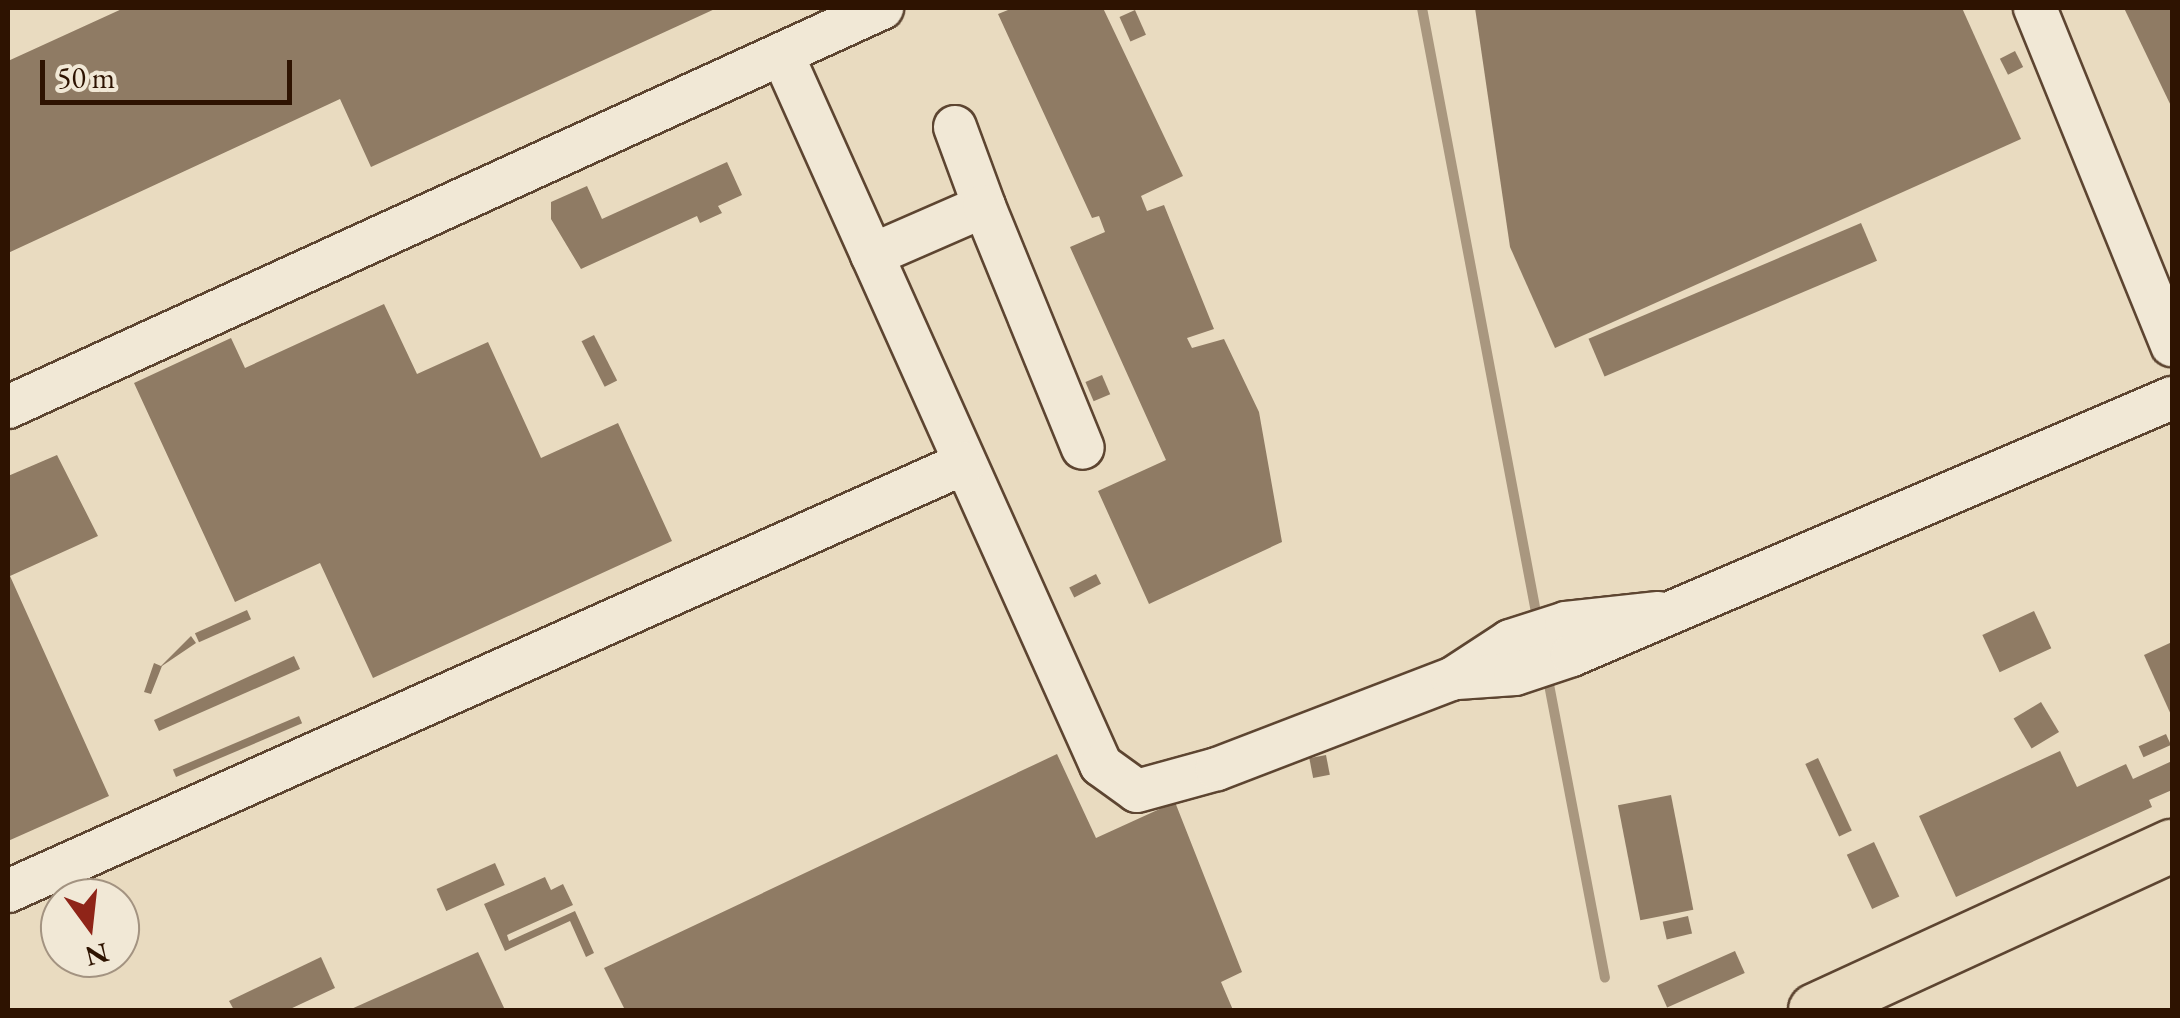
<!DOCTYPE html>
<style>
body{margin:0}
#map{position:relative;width:2180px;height:1018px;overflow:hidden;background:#e9dbc0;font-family:"EB Garamond",serif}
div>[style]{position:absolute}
.stream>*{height:10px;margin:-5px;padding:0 5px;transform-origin:5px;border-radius:5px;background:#a9977f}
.building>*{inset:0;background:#8f7b64;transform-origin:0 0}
.roads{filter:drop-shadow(2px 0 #5d4531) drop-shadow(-2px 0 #5d4531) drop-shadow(0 2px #5d4531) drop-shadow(0 -2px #5d4531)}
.minor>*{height:42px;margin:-21px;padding:0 21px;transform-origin:21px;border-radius:21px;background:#f1e8d6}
.major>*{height:52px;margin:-26px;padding:0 26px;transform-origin:26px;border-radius:26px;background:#e9dbc0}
span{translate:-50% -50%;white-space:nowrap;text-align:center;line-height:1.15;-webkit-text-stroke:10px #f1e8d6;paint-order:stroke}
.frame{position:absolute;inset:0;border:10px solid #2e1301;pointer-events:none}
.north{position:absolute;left:40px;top:878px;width:100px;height:100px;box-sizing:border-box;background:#f1e8d6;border:2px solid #a39381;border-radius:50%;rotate:165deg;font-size:28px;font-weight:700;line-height:40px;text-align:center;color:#2e1301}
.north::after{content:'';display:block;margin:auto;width:35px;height:45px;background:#8f2418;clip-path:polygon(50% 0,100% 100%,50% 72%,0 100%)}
.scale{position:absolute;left:40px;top:60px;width:252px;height:45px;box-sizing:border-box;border:5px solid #2e1301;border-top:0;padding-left:12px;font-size:30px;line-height:35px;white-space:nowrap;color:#2e1301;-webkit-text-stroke:8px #f1e8d6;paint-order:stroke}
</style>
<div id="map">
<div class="stream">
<i style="left:1422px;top:8px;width:626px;rotate:79.32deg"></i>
<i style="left:1547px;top:674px;width:309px;rotate:79.2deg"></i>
</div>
<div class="building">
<i style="clip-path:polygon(124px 8px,717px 8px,371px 167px,340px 99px,8px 253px,8px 61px)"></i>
<i style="clip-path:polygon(1013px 8px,1103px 8px,1183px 176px,1141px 196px,1147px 211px,1164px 205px,1214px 329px,1187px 338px,1192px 348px,1224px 339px,1259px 412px,1282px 542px,1149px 604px,1098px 491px,1166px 460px,1070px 247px,1105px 232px,1099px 216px,1092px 218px,998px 14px)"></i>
<i style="clip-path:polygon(1475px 8px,1962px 8px,2021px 139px,1555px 348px,1510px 247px)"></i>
<i style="clip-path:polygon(2124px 8px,2172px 8px,2172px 108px)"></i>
<i style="left:1135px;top:10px;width:27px;height:17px;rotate:66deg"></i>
<i style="left:2015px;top:51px;width:18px;height:17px;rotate:63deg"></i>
<i style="clip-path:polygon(727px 162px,742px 195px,718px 206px,722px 213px,700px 223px,697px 216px,581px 269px,551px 219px,551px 202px,587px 186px,602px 219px)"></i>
<i style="left:1861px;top:223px;width:41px;height:296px;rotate:67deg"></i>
<i style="clip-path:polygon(384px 304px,417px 374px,488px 342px,541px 458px,618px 423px,672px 541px,373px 678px,320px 563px,235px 602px,134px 383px,231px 338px,245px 368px)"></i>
<i style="left:594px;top:335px;width:51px;height:14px;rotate:63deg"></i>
<i style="left:1102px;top:375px;width:21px;height:18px;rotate:67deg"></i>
<i style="clip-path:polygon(57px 455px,98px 536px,10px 576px,109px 796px,8px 841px,8px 476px)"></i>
<i style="left:1096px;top:574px;width:11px;height:30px;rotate:63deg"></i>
<i style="left:247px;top:610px;width:10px;height:57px;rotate:66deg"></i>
<i style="left:2034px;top:611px;width:41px;height:57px;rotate:65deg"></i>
<i style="clip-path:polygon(191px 636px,196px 643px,162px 666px,151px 694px,144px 692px,154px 663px,161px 666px)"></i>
<i style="clip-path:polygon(2172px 642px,2172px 717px,2144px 655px)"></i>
<i style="clip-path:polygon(294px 656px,300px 669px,159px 731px,154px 720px)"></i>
<i style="left:2041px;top:702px;width:35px;height:32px;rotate:59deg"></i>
<i style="left:299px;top:716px;width:8px;height:137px;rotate:67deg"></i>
<i style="left:2166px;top:734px;width:12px;height:30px;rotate:66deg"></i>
<i style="clip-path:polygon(2060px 751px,2077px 787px,2126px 764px,2133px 779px,2172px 761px,2172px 790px,2149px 800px,2152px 807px,1956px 897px,1919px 816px)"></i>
<i style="clip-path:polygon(1057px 754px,1096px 838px,1175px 802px,1242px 972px,1221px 982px,1233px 1010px,625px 1010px,604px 968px)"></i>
<i style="left:1326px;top:755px;width:20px;height:17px;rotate:79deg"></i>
<i style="left:1818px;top:758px;width:80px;height:14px;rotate:65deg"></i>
<i style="left:1671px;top:795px;width:117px;height:54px;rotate:79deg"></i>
<i style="left:1874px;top:842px;width:60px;height:30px;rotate:65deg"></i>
<i style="left:495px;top:863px;width:24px;height:64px;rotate:66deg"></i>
<i style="clip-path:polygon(545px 877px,551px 890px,563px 884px,573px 905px,507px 935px,509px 941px,575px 911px,594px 953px,586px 957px,570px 921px,505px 951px,484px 904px)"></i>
<i style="left:1688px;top:916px;width:18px;height:26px;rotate:77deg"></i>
<i style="left:1735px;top:951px;width:24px;height:85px;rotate:66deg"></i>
<i style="clip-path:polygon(478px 952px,505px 1010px,349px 1010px)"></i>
<i style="clip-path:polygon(321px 957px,335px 988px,288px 1010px,234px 1010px,229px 1001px)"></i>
</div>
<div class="roads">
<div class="minor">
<i style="left:2035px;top:8px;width:364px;rotate:67.9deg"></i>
<i style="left:782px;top:54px;width:779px;rotate:65.84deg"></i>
<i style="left:1101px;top:765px;width:44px;rotate:35.8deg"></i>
<i style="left:1137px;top:791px;width:83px;rotate:-15.4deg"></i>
<i style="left:1217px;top:769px;width:252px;rotate:-21deg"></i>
<i style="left:1452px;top:679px;width:69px;rotate:-33.2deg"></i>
<i style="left:1510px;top:641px;width:59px;rotate:-17.8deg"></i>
<i style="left:1566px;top:623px;width:93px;rotate:-6.2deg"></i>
<i style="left:955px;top:127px;width:84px;rotate:69.8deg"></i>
<i style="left:872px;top:255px;width:122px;rotate:-23.6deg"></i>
<i style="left:984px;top:206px;width:261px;rotate:67.8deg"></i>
<i style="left:8px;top:407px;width:961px;rotate:-24.54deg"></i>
<i style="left:1457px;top:678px;width:58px;rotate:-3.9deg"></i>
<i style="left:1515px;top:674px;width:60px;rotate:-18.4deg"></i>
<i style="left:1572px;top:655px;width:653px;rotate:-23.19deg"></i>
<i style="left:8px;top:891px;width:1048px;rotate:-24.1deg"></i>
</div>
<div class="major">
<i style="left:1815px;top:1010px;width:393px;rotate:-24.7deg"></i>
</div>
</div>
<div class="frame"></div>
<div class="north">N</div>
<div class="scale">50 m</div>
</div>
